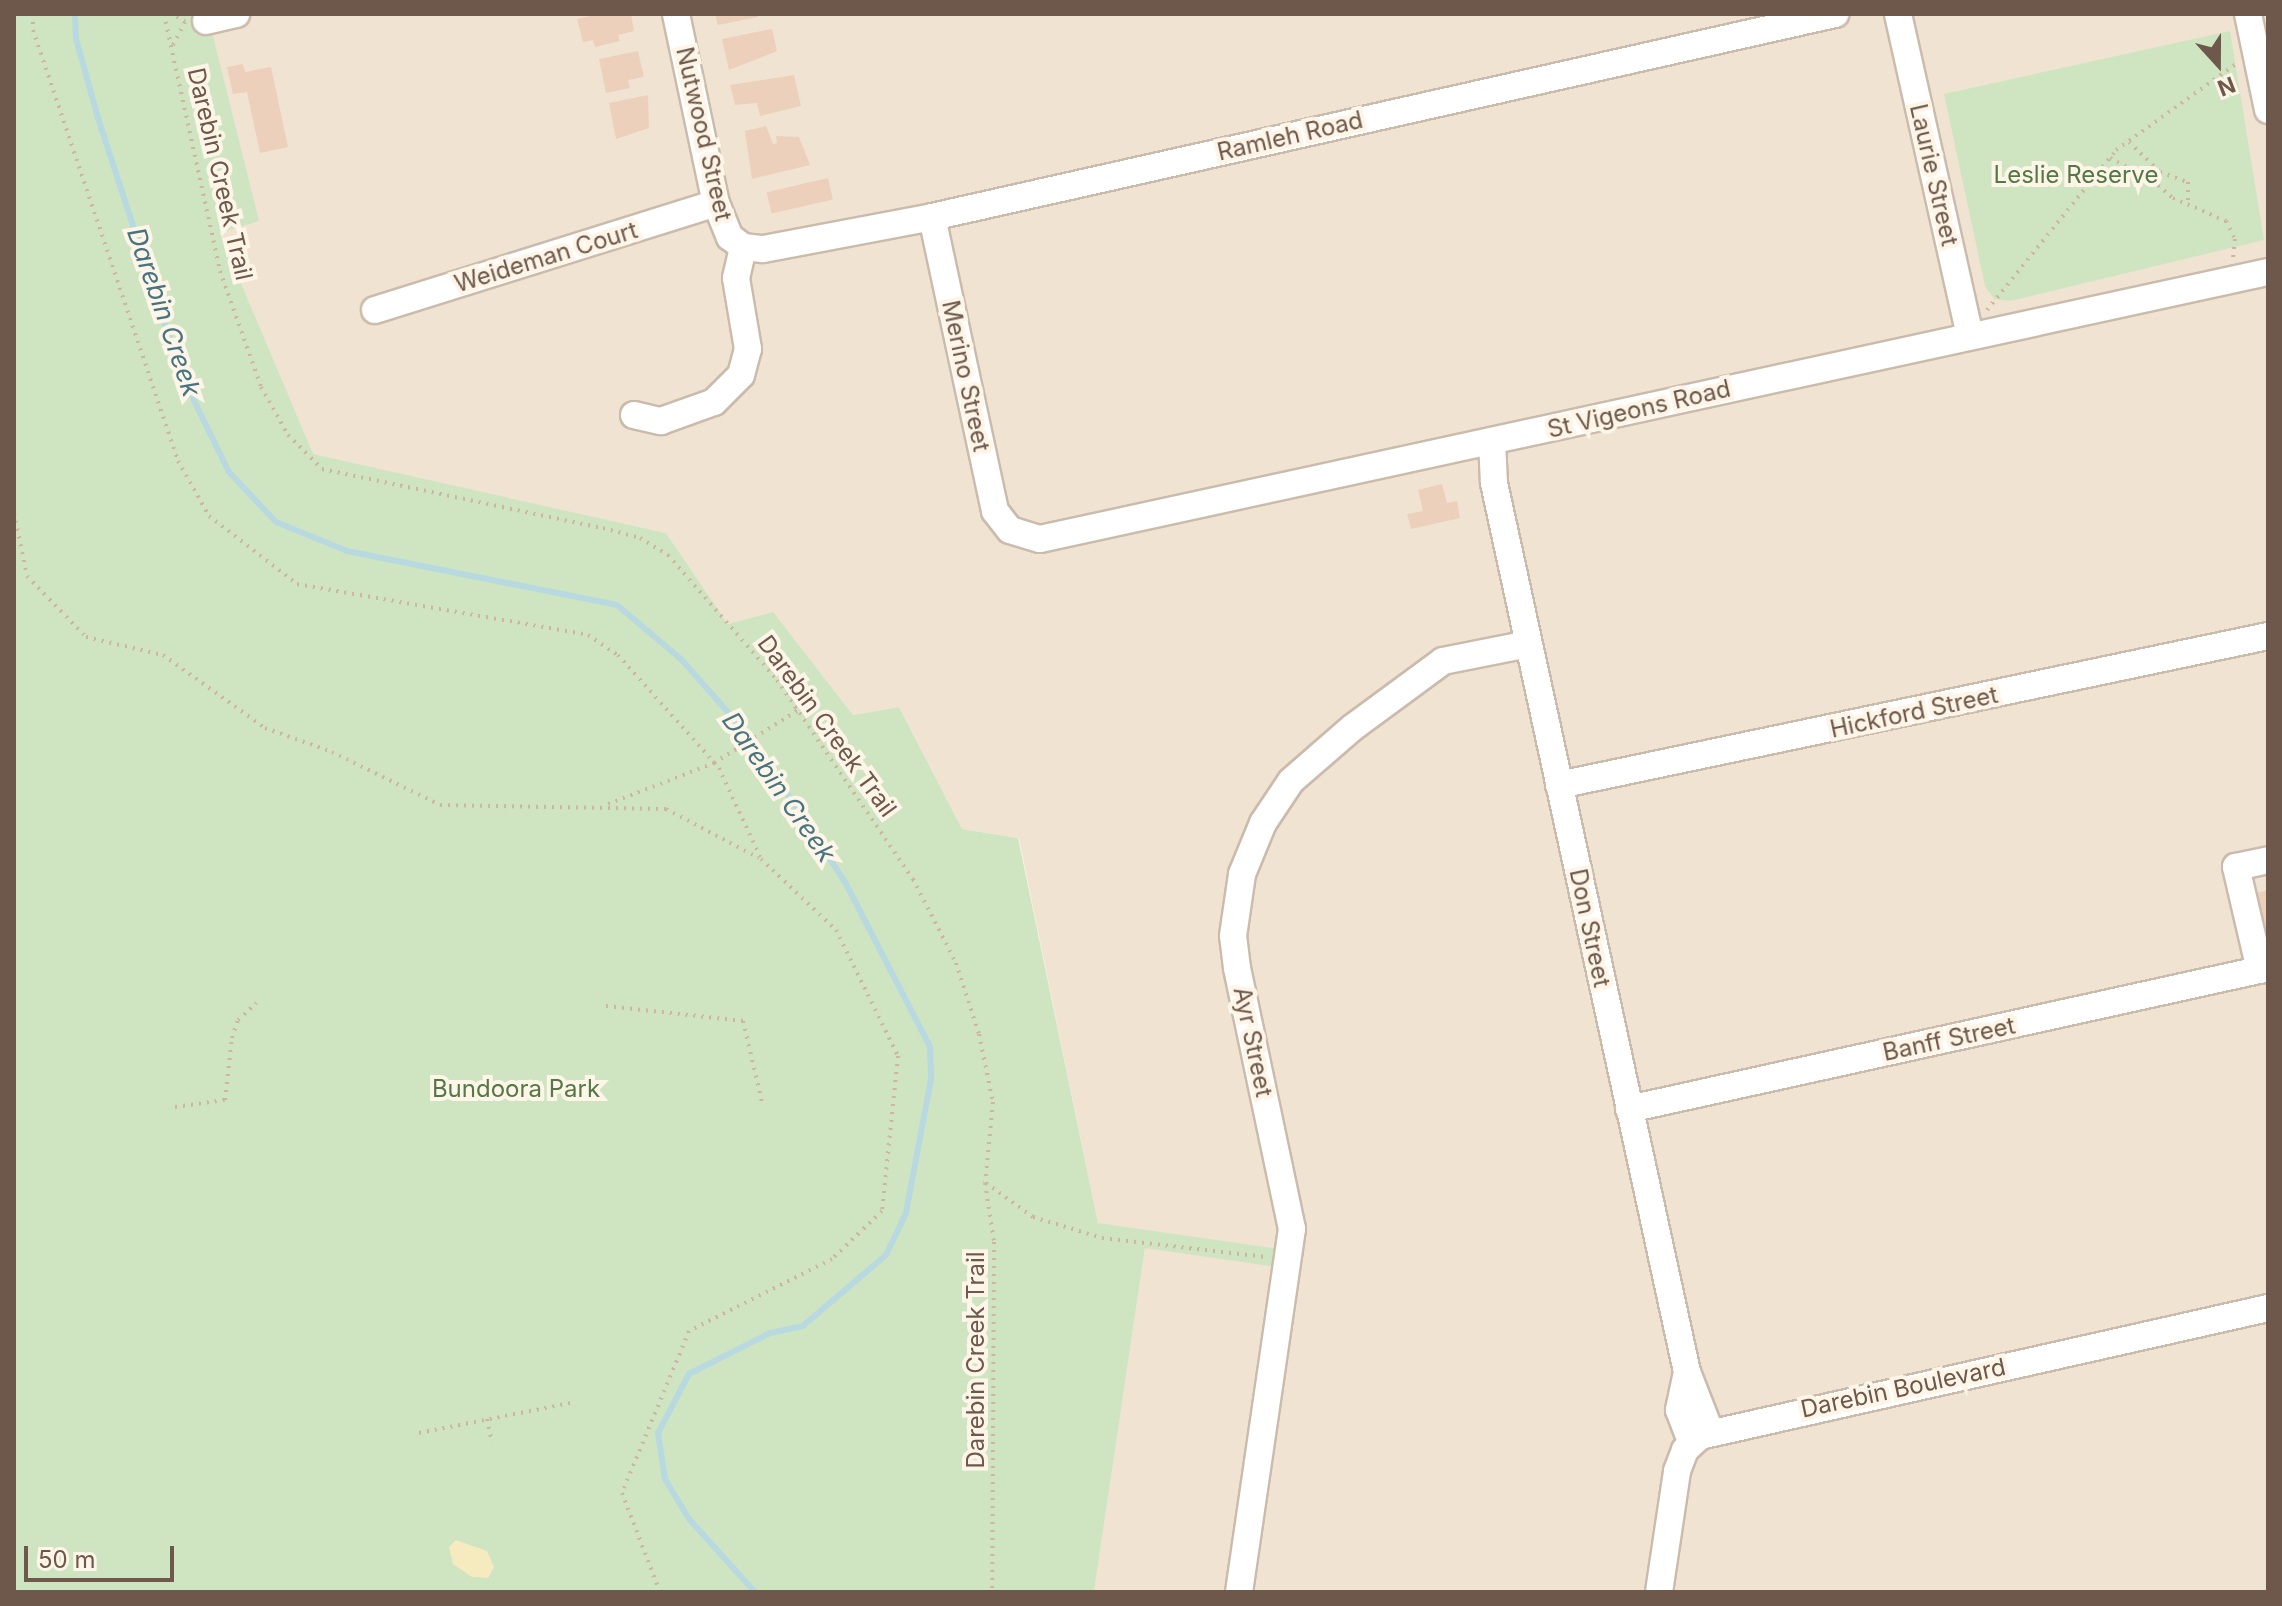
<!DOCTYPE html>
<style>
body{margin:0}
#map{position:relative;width:2282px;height:1606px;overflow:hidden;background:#f9f1e1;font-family:Inter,sans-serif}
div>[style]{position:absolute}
.residential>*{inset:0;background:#f0e3d1}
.green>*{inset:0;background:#cfe5c2}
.sand>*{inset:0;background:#f6ebbf}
.stream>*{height:6px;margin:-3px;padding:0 3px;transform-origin:3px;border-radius:3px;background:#b8d9e0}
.building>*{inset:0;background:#ecd0bc;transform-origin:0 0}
.path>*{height:4px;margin-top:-2px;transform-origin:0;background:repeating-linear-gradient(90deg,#d0b4a0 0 2px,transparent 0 8px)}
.roads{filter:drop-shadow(2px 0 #cbbbac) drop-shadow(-2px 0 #cbbbac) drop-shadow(0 2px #cbbbac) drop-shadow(0 -2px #cbbbac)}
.minor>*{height:26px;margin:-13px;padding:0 13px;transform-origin:13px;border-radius:13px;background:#fff}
span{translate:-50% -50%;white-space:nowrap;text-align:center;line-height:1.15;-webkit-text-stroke:8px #fdf5e7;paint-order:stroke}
.street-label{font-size:24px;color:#6e584b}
.park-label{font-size:24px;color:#547947}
.water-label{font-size:26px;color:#477480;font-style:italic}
.frame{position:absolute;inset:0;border:16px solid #6e584b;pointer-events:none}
.north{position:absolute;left:2178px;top:24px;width:80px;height:80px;-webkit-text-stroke:6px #fdf5e7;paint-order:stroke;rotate:159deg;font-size:22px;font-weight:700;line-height:32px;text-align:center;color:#6e584b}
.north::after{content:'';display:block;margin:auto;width:28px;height:36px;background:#6e584b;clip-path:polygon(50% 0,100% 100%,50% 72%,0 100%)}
.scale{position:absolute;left:24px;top:1546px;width:150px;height:36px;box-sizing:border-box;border:4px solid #6e584b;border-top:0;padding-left:10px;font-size:24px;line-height:28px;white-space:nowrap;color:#6e584b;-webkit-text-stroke:6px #fdf5e7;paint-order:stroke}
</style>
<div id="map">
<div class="residential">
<i style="clip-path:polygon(191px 14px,2268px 14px,2268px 1592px,1094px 1592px,1145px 1248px,1098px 1223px,1019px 838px,962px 829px,899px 707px,853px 715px,773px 613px,728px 624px,666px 533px,312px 454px,220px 232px,258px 221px,212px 33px,196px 35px)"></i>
</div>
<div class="green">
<i style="clip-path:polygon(14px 14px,191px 14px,196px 35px,212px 32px,259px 221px,220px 233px,313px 454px,666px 533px,728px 624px,773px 612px,853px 715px,899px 707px,962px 829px,1018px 838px,1098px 1223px,1279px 1249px,1278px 1267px,1145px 1248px,1094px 1592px,14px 1592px)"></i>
<i style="clip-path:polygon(2230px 31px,2264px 240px,2010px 301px,1994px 299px,1985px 286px,1944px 94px)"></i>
</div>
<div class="sand">
<i style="clip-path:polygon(456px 1540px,487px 1551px,494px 1567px,488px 1578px,472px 1577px,453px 1564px,449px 1547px)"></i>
</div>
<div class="stream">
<i style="left:75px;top:14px;width:25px;rotate:88deg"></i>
<i style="left:76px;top:39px;width:82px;rotate:74.4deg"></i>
<i style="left:98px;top:118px;width:269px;rotate:72deg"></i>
<i style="left:181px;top:374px;width:109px;rotate:63.9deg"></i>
<i style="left:229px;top:472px;width:69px;rotate:46.8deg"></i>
<i style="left:276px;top:522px;width:77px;rotate:22.2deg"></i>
<i style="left:347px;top:551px;width:275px;rotate:11.3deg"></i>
<i style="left:617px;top:605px;width:84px;rotate:40.2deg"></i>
<i style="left:681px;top:659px;width:104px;rotate:48.5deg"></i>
<i style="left:750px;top:737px;width:173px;rotate:56.8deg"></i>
<i style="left:845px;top:882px;width:186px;rotate:62.7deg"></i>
<i style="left:930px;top:1047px;width:32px;rotate:88deg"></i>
<i style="left:931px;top:1079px;width:136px;rotate:100.6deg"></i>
<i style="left:906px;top:1213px;width:47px;rotate:115.5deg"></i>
<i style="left:886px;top:1255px;width:109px;rotate:139.5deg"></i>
<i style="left:803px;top:1326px;width:34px;rotate:168deg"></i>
<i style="left:770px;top:1333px;width:91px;rotate:153.2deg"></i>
<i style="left:689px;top:1374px;width:67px;rotate:117.7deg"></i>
<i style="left:658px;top:1433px;width:47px;rotate:81.3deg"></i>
<i style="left:665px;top:1479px;width:47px;rotate:59deg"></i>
<i style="left:689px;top:1519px;width:98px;rotate:47.9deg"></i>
</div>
<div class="building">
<i style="clip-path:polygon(599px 14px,631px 14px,634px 31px,618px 35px,620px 41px,595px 47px,593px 40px,583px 42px,577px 19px)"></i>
<i style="clip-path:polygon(715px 14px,758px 14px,758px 17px,718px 25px)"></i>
<i style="clip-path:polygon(772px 29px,777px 51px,729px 70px,722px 39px)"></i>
<i style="clip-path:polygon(638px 51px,644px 77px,628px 80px,630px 88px,606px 93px,599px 59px)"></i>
<i style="clip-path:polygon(243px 64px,245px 72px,271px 67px,288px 147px,260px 153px,247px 92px,233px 94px,227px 67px)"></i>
<i style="clip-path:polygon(794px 75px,801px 106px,760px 116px,757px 103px,735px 105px,730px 85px)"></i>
<i style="clip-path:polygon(648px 95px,649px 128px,616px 139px,609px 103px)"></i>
<i style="clip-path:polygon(766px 126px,773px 144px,777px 143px,776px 136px,799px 137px,810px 165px,752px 179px,745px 131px)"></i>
<i style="left:828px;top:178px;width:22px;height:63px;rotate:77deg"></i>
<i style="clip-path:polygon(1442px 484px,1447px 503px,1457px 501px,1460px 518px,1411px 529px,1407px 514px,1423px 511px,1418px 490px)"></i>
<i style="clip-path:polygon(2268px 890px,2268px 928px,2261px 929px,2252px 894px)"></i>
</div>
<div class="path">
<i style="left:33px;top:14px;width:16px;rotate:90deg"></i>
<i style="left:33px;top:30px;width:455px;rotate:71.4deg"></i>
<i style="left:178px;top:461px;width:63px;rotate:60.6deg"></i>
<i style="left:209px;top:516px;width:111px;rotate:37.7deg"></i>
<i style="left:297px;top:584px;width:295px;rotate:9.9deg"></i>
<i style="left:588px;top:635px;width:36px;rotate:34deg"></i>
<i style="left:618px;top:655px;width:152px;rotate:48.2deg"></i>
<i style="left:719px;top:768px;width:100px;rotate:65.2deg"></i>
<i style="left:761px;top:859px;width:103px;rotate:43.4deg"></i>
<i style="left:836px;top:930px;width:140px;rotate:63.8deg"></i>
<i style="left:898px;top:1056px;width:156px;rotate:95.9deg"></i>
<i style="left:882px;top:1211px;width:69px;rotate:136.2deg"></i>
<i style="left:832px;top:1259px;width:160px;rotate:153.3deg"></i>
<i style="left:689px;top:1331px;width:175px;rotate:112.5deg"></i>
<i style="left:622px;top:1493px;width:106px;rotate:69deg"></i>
<i style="left:164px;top:14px;width:263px;rotate:77.7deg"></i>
<i style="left:220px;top:271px;width:123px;rotate:70.5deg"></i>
<i style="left:261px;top:387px;width:55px;rotate:60.6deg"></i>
<i style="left:288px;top:435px;width:48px;rotate:45deg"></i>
<i style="left:322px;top:469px;width:287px;rotate:11.9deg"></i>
<i style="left:603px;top:528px;width:38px;rotate:15deg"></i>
<i style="left:640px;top:538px;width:33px;rotate:31deg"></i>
<i style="left:668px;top:555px;width:166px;rotate:48.9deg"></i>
<i style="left:777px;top:680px;width:241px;rotate:55.7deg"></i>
<i style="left:913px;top:879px;width:94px;rotate:62.9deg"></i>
<i style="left:956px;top:963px;width:75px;rotate:72.1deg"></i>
<i style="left:979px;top:1034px;width:69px;rotate:78.4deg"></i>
<i style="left:993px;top:1102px;width:81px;rotate:95.6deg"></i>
<i style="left:985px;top:1183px;width:60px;rotate:81.3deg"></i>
<i style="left:994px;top:1242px;width:350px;rotate:90.3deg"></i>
<i style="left:173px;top:45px;width:26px;rotate:-62deg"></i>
<i style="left:185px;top:22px;width:14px;rotate:-146deg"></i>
<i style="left:2129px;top:142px;width:43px;rotate:44.1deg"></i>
<i style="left:2160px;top:172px;width:30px;rotate:20deg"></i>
<i style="left:2188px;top:182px;width:22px;rotate:90deg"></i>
<i style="left:2110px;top:158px;width:47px;rotate:27.6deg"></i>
<i style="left:2152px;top:180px;width:28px;rotate:41deg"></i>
<i style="left:2173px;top:198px;width:58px;rotate:23.5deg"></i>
<i style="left:2226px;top:221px;width:20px;rotate:63deg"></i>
<i style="left:2235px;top:239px;width:19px;rotate:96deg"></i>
<i style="left:1987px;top:310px;width:206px;rotate:-51.1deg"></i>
<i style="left:2116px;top:150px;width:149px;rotate:-35.7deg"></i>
<i style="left:14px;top:513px;width:64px;rotate:78.3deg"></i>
<i style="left:27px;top:576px;width:85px;rotate:46deg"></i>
<i style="left:86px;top:637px;width:79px;rotate:13.2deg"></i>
<i style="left:163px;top:655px;width:125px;rotate:35.6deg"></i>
<i style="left:265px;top:728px;width:71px;rotate:19.7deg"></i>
<i style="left:332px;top:752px;width:120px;rotate:26.1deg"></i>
<i style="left:440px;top:805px;width:226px;rotate:1deg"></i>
<i style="left:666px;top:809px;width:105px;rotate:27.8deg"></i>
<i style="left:608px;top:804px;width:114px;rotate:-21.1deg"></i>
<i style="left:714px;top:763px;width:99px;rotate:-32.2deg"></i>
<i style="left:606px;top:1006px;width:138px;rotate:6.2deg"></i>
<i style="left:743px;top:1021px;width:83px;rotate:76.8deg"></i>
<i style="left:175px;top:1107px;width:50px;rotate:-8deg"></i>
<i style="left:225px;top:1100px;width:62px;rotate:-83.6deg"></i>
<i style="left:232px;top:1038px;width:19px;rotate:-72deg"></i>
<i style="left:238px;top:1020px;width:25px;rotate:-43deg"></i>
<i style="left:986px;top:1183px;width:58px;rotate:35.9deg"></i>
<i style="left:1033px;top:1217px;width:72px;rotate:16.9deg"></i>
<i style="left:1102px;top:1238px;width:165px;rotate:6.6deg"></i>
<i style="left:487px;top:1419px;width:24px;rotate:78deg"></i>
<i style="left:419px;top:1433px;width:155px;rotate:-11.2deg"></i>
</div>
<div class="roads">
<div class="minor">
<i style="left:676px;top:14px;width:193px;rotate:78.1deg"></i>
<i style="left:716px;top:203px;width:37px;rotate:68deg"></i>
<i style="left:730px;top:237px;width:16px;rotate:38deg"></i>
<i style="left:1898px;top:14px;width:329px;rotate:77.4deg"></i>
<i style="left:2248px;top:14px;width:98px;rotate:78.2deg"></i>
<i style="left:206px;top:21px;width:31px;rotate:-13deg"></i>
<i style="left:932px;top:217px;width:301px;rotate:77.9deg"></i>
<i style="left:995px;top:511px;width:24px;rotate:52deg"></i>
<i style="left:1010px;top:530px;width:31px;rotate:17deg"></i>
<i style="left:1040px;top:539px;width:1257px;rotate:-12.27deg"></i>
<i style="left:743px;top:247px;width:20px;rotate:6deg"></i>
<i style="left:763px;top:249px;width:172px;rotate:-10.7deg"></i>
<i style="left:932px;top:217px;width:926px;rotate:-12.67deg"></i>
<i style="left:375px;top:310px;width:357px;rotate:-17.4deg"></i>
<i style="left:634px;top:415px;width:28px;rotate:13deg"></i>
<i style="left:661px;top:421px;width:56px;rotate:-19.7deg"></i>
<i style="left:714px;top:402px;width:38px;rotate:-45deg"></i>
<i style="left:741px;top:375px;width:27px;rotate:-75deg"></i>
<i style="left:748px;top:349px;width:72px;rotate:-99.6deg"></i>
<i style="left:736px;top:278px;width:32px;rotate:-77deg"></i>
<i style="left:1492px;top:441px;width:42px;rotate:87.3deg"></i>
<i style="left:1494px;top:483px;width:910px;rotate:77.75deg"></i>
<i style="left:1687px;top:1372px;width:63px;rotate:68.7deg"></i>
<i style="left:1559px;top:785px;width:724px;rotate:-11.87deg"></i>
<i style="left:2260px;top:970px;width:106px;rotate:-103.1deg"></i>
<i style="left:2236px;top:867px;width:33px;rotate:-12deg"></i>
<i style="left:1629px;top:1109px;width:654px;rotate:-12.44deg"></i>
<i style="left:1687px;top:1372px;width:39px;rotate:102deg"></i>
<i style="left:1679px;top:1410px;width:34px;rotate:69deg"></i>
<i style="left:1239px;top:1592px;width:367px;rotate:-81.7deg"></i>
<i style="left:1292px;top:1229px;width:267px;rotate:-101.9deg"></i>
<i style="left:1237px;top:968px;width:32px;rotate:-97deg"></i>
<i style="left:1233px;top:936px;width:63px;rotate:-81.7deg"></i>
<i style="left:1242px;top:874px;width:55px;rotate:-67.6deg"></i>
<i style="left:1263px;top:823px;width:50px;rotate:-56.3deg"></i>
<i style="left:1291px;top:781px;width:81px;rotate:-41deg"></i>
<i style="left:1352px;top:728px;width:113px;rotate:-36.4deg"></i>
<i style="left:1443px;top:661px;width:87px;rotate:-11.3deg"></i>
<i style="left:1659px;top:1592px;width:122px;rotate:-81.5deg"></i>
<i style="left:1677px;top:1471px;width:22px;rotate:-69deg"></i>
<i style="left:1685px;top:1450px;width:21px;rotate:-43deg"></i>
<i style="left:1700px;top:1436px;width:582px;rotate:-12.7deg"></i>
</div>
</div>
<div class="street-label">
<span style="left:704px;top:134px;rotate:77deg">Nutwood Street</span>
<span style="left:1290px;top:136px;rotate:-13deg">Ramleh Road</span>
<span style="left:220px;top:174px;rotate:77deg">Darebin Creek Trail</span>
<span style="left:1934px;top:175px;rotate:77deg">Laurie Street</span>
<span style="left:546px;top:257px;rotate:-17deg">Weideman Court</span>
<span style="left:966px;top:376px;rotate:78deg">Merino Street</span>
<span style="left:1639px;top:409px;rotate:-13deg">St Vigeons Road</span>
<span style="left:1914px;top:712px;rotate:-12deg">Hickford Street</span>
<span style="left:827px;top:726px;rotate:54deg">Darebin Creek Trail</span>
<span style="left:1590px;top:928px;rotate:78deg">Don Street</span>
<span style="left:1949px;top:1039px;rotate:-12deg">Banff Street</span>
<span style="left:1253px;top:1042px;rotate:78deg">Ayr Street</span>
<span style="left:976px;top:1360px;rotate:-90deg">Darebin Creek Trail</span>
<span style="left:1903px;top:1388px;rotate:-12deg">Darebin Boulevard</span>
</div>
<div class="park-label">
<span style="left:2076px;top:175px">Leslie Reserve</span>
<span style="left:516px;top:1089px">Bundoora Park</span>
</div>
<div class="water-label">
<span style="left:164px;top:312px;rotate:71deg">Darebin Creek</span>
<span style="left:779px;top:787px;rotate:55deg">Darebin Creek</span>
</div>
<div class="frame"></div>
<div class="north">N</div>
<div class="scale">50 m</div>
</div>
